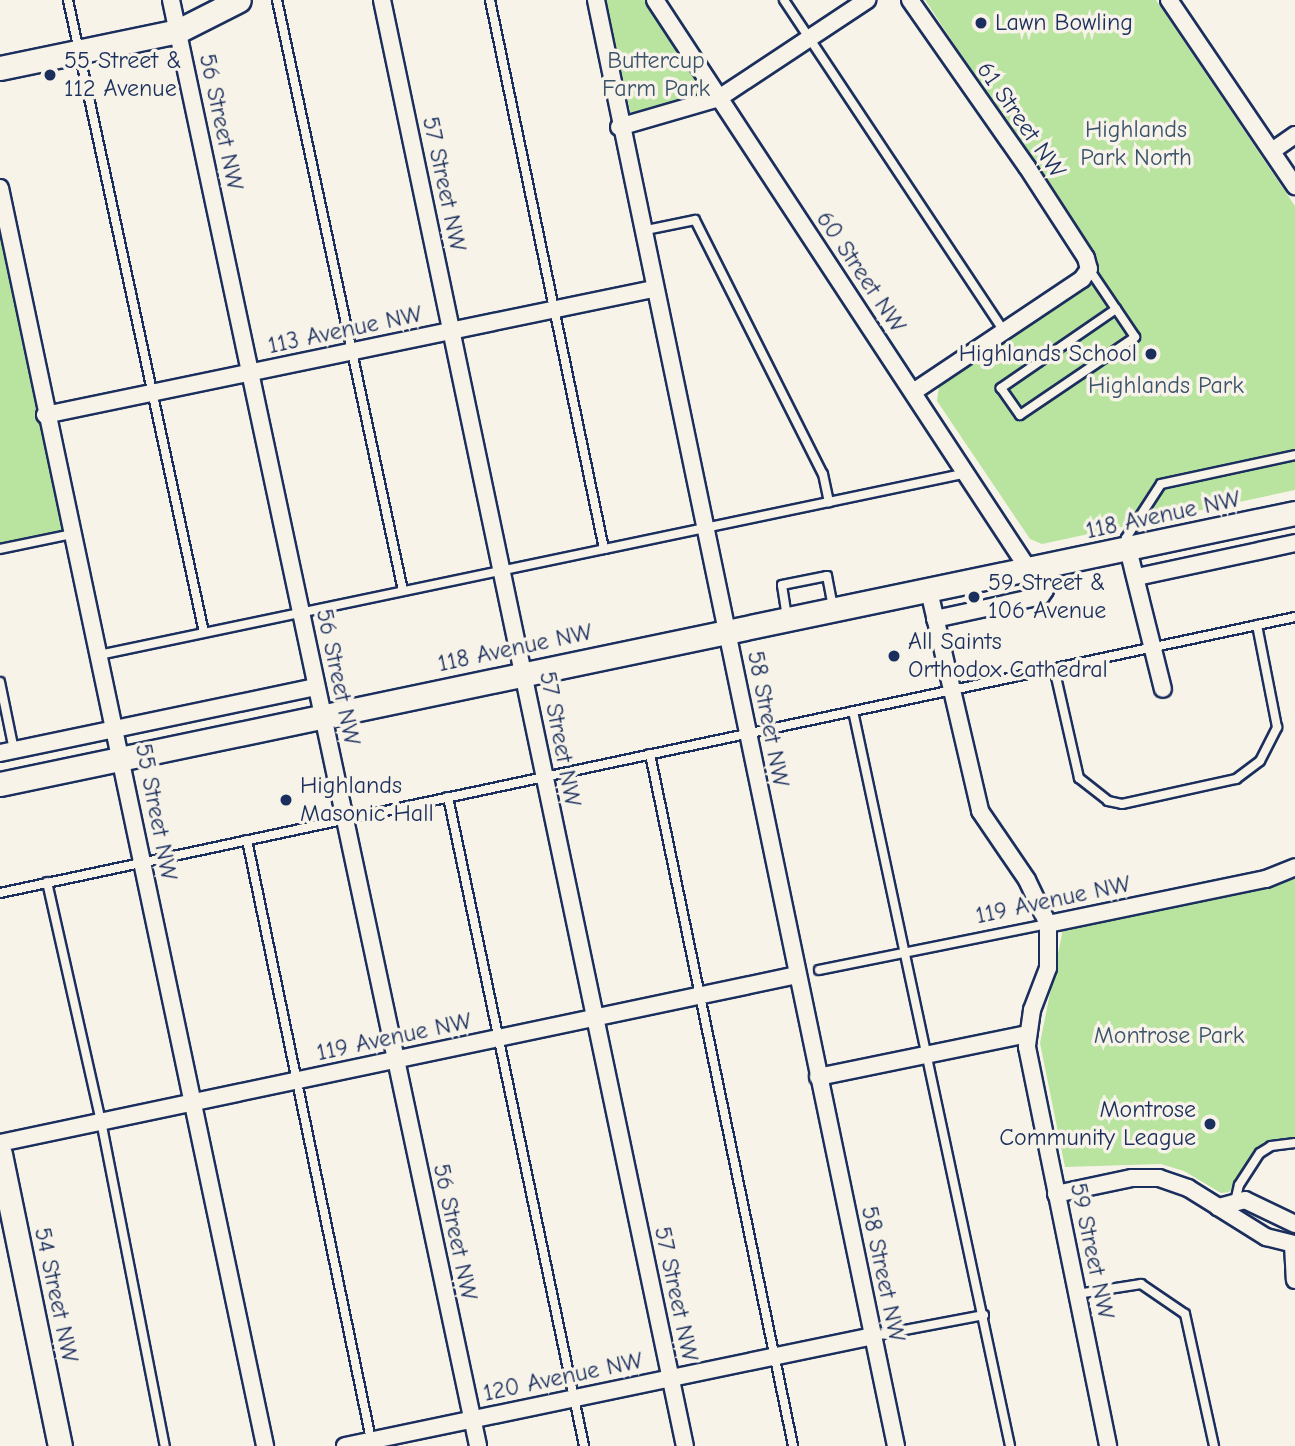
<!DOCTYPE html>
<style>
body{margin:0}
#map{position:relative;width:1295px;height:1446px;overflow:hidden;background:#f7f3e8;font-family:"Comic Neue",sans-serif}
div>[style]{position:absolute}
.green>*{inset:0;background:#b9e4a0}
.roads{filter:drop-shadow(2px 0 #1b2f5e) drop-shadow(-2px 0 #1b2f5e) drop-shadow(0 2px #1b2f5e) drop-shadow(0 -2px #1b2f5e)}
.lane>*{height:8px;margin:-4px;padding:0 4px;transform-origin:4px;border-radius:4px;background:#f7f3e8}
.street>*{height:16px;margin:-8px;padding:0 8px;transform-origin:8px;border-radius:8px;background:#f7f3e8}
.secondary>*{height:23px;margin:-11.5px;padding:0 11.5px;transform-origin:11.5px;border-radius:11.5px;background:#f7f3e8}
.dots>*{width:19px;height:19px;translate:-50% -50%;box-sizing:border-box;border:4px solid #f7f3e8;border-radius:50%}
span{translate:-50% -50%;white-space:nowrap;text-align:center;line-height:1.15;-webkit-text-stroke:7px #f7f3e8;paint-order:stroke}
.poi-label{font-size:24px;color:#1b2f5e}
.left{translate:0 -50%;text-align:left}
.right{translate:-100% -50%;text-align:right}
.park-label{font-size:24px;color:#3b536b}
.street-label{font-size:24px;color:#1b2f5e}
</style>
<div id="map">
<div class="green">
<i style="clip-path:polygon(606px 0,647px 0,708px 88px,708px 95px,631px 115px)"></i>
<i style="clip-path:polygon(925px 0,1156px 0,1295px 206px,1295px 490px,1042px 544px,1030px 539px,937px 401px,939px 385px,1096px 277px,1098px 261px)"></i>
<i style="clip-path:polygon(0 219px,65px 529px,0 543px)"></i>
<i style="clip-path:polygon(1295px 877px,1295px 1138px,1262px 1148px,1229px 1192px,1221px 1193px,1184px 1171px,1161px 1164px,1065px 1167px,1040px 1043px,1063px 929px)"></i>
</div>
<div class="roads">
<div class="lane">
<i style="left:68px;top:0;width:647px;rotate:77.87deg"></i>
<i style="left:277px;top:0;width:604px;rotate:77.96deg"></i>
<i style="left:490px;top:0;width:561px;rotate:78.27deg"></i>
<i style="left:784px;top:0;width:396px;rotate:56.4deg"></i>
<i style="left:641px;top:231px;width:55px;rotate:-11.5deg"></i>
<i style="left:695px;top:220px;width:284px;rotate:63.3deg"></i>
<i style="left:823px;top:474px;width:29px;rotate:78deg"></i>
<i style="left:1089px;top:269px;width:48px;rotate:56deg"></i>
<i style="left:1116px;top:309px;width:140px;rotate:145.5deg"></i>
<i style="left:1001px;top:388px;width:33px;rotate:55deg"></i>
<i style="left:1020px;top:415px;width:139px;rotate:-34.1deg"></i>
<i style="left:1135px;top:337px;width:34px;rotate:-124deg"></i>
<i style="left:1128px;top:547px;width:9px;rotate:-103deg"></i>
<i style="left:1126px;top:538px;width:64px;rotate:-57.1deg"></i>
<i style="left:1161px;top:484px;width:137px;rotate:-12.2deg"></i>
<i style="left:0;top:549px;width:74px;rotate:-11.8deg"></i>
<i style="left:787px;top:617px;width:32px;rotate:-99deg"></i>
<i style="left:782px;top:585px;width:46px;rotate:-11.3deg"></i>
<i style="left:827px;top:576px;width:32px;rotate:79deg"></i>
<i style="left:99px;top:655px;width:887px;rotate:-11.84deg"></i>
<i style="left:1054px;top:668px;width:113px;rotate:77.2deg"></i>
<i style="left:1079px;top:778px;width:37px;rotate:38deg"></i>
<i style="left:1108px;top:801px;width:14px;rotate:12deg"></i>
<i style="left:1122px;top:804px;width:117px;rotate:-12.4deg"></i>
<i style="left:1236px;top:779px;width:30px;rotate:-37deg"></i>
<i style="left:1260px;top:761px;width:38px;rotate:-63deg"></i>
<i style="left:1277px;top:727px;width:104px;rotate:-101.1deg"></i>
<i style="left:0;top:682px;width:69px;rotate:78.4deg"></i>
<i style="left:853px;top:711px;width:752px;rotate:77.94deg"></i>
<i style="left:650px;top:754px;width:707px;rotate:78.32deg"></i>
<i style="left:448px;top:797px;width:663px;rotate:78.16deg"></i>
<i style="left:247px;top:840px;width:617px;rotate:78.31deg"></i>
<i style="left:47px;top:882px;width:245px;rotate:77.3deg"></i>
<i style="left:101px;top:1121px;width:331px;rotate:78.9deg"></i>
<i style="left:0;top:893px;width:1324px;rotate:-12.03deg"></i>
<i style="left:819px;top:970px;width:234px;rotate:-11.4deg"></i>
<i style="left:1235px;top:1202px;width:17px;rotate:-77deg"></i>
<i style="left:1239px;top:1185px;width:38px;rotate:-57deg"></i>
<i style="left:1260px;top:1153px;width:13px;rotate:-32deg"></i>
<i style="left:1271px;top:1146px;width:24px;rotate:-7deg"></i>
<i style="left:1077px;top:1294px;width:65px;rotate:-8.9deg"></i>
<i style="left:1141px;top:1284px;width:53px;rotate:34.3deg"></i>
<i style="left:1185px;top:1314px;width:135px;rotate:77.6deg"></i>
<i style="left:873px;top:1336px;width:113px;rotate:-10.7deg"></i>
</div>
<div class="street">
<i style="left:171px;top:0;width:1478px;rotate:78.01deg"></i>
<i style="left:382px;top:0;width:1477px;rotate:78.17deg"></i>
<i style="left:596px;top:0;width:1477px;rotate:78.28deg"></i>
<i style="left:655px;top:0;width:682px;rotate:56.73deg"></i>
<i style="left:910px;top:0;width:204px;rotate:55deg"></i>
<i style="left:1027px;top:167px;width:108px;rotate:57deg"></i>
<i style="left:1086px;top:258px;width:11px;rotate:75deg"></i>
<i style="left:1089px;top:269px;width:12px;rotate:125deg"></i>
<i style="left:1082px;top:279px;width:203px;rotate:146.2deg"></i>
<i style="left:1169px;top:0;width:225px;rotate:55.9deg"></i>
<i style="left:619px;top:127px;width:104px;rotate:-16.2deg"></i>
<i style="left:719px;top:98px;width:178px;rotate:-33.5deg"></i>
<i style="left:1272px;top:151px;width:28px;rotate:-35deg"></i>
<i style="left:0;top:188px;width:1286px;rotate:78.1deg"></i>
<i style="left:45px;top:415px;width:621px;rotate:-11.71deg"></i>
<i style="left:1128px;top:549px;width:144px;rotate:76deg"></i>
<i style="left:1137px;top:577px;width:162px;rotate:-12.1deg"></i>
<i style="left:929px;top:591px;width:226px;rotate:76.9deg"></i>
<i style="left:980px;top:811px;width:83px;rotate:55.7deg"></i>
<i style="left:1027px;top:880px;width:49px;rotate:64.5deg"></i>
<i style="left:1048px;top:924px;width:44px;rotate:90deg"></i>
<i style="left:1048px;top:968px;width:45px;rotate:110.9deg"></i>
<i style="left:1032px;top:1010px;width:37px;rotate:98deg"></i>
<i style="left:1027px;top:1047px;width:407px;rotate:78.5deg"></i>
<i style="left:935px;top:619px;width:108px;rotate:-12.2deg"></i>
<i style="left:1041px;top:596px;width:7px;rotate:-56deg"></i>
<i style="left:1045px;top:590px;width:23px;rotate:-97deg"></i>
<i style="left:0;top:753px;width:323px;rotate:-11.8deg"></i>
<i style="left:1048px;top:924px;width:223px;rotate:-11.7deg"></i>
<i style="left:1266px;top:879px;width:31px;rotate:-22deg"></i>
<i style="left:818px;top:1077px;width:214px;rotate:-11.6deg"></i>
<i style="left:0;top:1143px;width:815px;rotate:-11.9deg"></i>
<i style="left:1056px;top:1194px;width:78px;rotate:-11.9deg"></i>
<i style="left:1132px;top:1178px;width:27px"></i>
<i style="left:1159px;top:1178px;width:31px;rotate:19deg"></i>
<i style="left:1188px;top:1188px;width:36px;rotate:32deg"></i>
<i style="left:1295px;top:1224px;width:55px;rotate:-154.4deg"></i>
<i style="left:1245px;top:1200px;width:28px;rotate:165deg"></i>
<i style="left:1218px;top:1207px;width:57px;rotate:32deg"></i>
<i style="left:1266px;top:1237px;width:30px;rotate:14deg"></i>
<i style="left:1293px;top:1245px;width:35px;rotate:87deg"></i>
<i style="left:345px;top:1446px;width:539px;rotate:-11.77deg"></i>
</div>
<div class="secondary">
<i style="left:0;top:68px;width:182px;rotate:-11.7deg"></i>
<i style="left:178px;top:31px;width:68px;rotate:-26.9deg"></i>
<i style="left:0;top:784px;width:1323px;rotate:-11.82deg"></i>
<i style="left:0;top:1154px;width:298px;rotate:78.4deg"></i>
</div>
</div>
<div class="dots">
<i style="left:981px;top:23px;background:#1b2f5e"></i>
<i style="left:50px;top:75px;background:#1b2f5e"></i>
<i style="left:1151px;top:354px;background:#1b2f5e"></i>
<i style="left:974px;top:597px;background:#1b2f5e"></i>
<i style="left:894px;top:656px;background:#1b2f5e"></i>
<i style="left:286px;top:800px;background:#1b2f5e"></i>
<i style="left:1210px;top:1124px;background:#1b2f5e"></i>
</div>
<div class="poi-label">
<span class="left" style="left:995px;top:23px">Lawn Bowling</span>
<span class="left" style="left:64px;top:75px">55 Street &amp;<br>112 Avenue</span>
<span class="right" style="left:1137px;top:354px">Highlands School</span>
<span class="left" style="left:988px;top:597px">59 Street &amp;<br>106 Avenue</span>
<span class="left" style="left:908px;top:656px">All Saints<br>Orthodox Cathedral</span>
<span class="left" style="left:300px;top:800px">Highlands<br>Masonic Hall</span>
<span class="right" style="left:1196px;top:1124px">Montrose<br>Community League</span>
</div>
<div class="park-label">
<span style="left:656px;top:75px">Buttercup<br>Farm Park</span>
<span style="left:1136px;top:144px">Highlands<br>Park North</span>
<span style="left:1166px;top:386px">Highlands Park</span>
<span style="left:1169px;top:1036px">Montrose Park</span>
</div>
<div class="street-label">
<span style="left:1021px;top:120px;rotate:55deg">61 Street NW</span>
<span style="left:221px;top:122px;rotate:78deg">56 Street NW</span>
<span style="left:444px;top:184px;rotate:78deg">57 Street NW</span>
<span style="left:861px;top:272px;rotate:56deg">60 Street NW</span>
<span style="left:345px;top:330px;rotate:-12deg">113 Avenue NW</span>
<span style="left:1163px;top:515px;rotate:-12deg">118 Avenue NW</span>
<span style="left:515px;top:648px;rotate:-12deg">118 Avenue NW</span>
<span style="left:338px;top:677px;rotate:78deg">56 Street NW</span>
<span style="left:768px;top:719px;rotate:79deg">58 Street NW</span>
<span style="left:560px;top:739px;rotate:79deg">57 Street NW</span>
<span style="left:156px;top:812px;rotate:79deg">55 Street NW</span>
<span style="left:1053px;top:900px;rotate:-12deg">119 Avenue NW</span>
<span style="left:394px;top:1037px;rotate:-12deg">119 Avenue NW</span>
<span style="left:455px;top:1232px;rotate:78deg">56 Street NW</span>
<span style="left:1092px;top:1251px;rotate:78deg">59 Street NW</span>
<span style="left:883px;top:1274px;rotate:78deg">58 Street NW</span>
<span style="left:676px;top:1294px;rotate:78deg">57 Street NW</span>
<span style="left:56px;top:1295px;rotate:78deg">54 Street NW</span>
<span style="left:563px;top:1377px;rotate:-12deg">120 Avenue NW</span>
</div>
</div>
